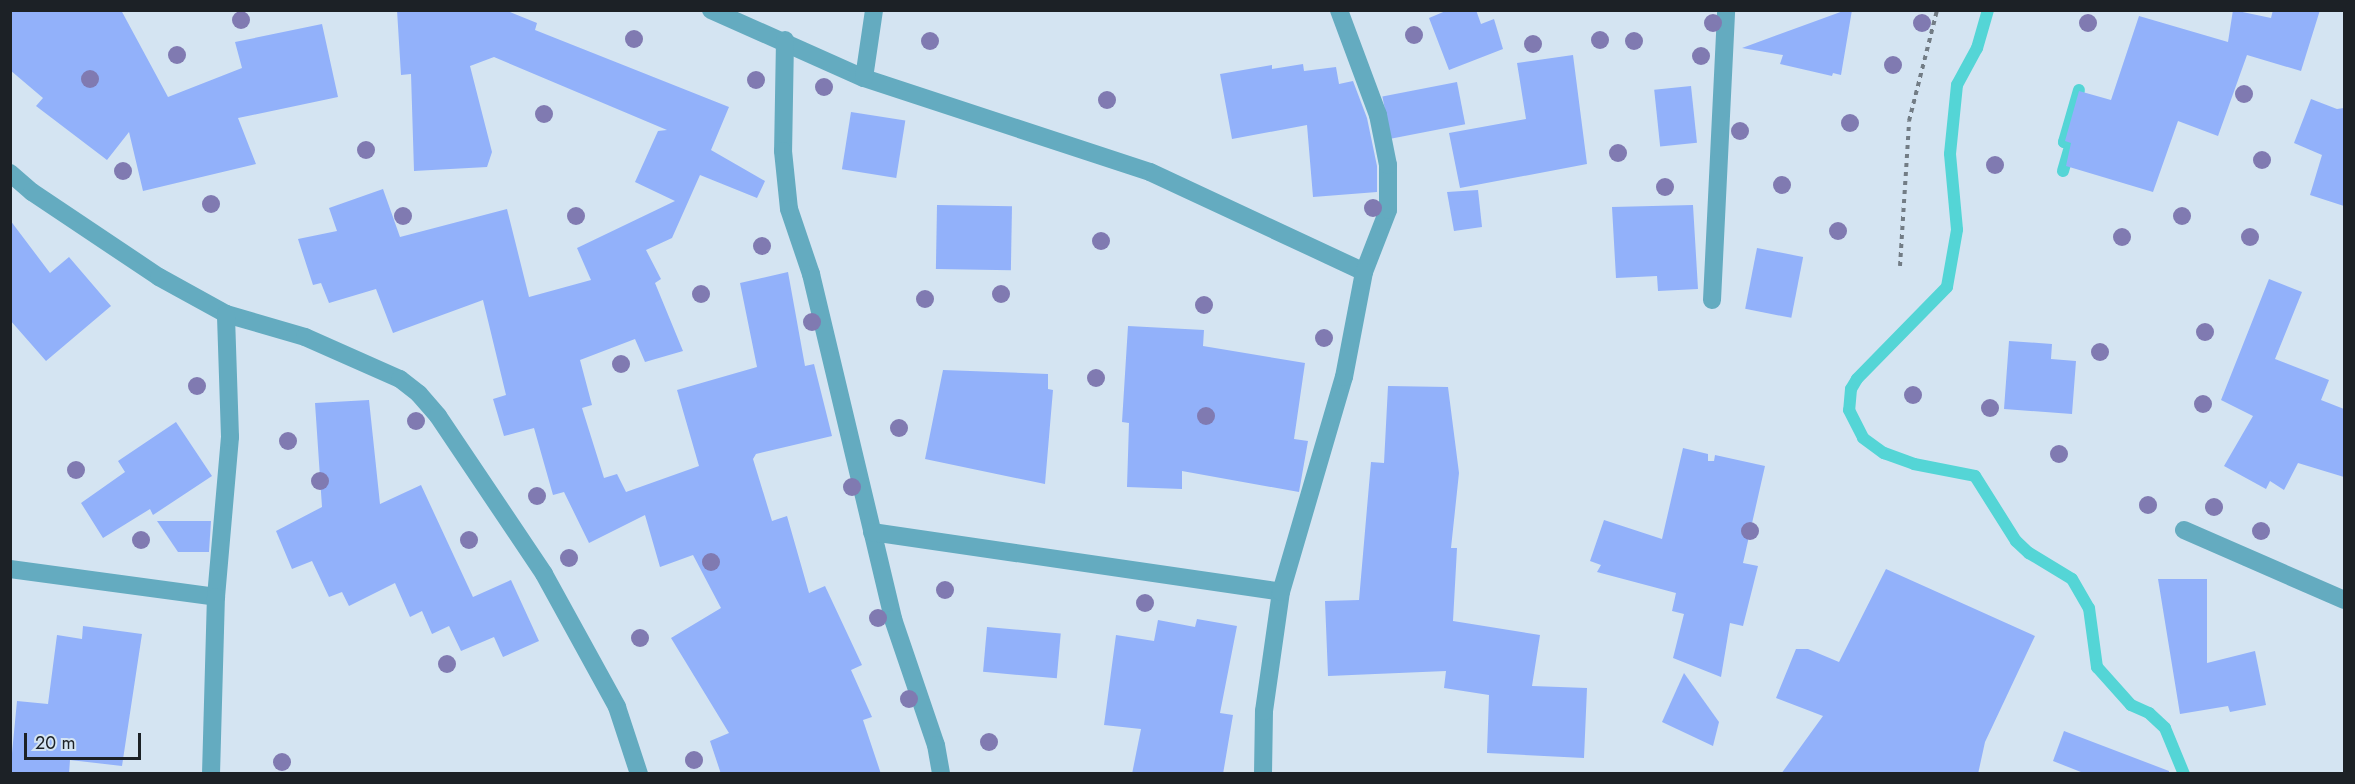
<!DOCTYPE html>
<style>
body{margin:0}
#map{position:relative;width:2355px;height:784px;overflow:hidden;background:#d4e4f2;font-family:Jost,sans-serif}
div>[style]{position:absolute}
.stream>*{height:12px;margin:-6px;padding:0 6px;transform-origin:6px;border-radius:6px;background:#54d5d6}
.building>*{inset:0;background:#92b1fa;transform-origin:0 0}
.path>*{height:4px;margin-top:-2px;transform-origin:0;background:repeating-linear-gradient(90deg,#727c85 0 4.5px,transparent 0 9px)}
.minor>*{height:18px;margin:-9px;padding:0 9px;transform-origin:9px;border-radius:9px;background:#64abc0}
.trees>*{width:18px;height:18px;margin:-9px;border-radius:50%;background:#807ab1}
span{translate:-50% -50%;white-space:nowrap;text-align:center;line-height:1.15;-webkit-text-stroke:5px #d4e4f2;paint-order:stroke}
.frame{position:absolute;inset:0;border:12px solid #1c2126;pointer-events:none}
.scale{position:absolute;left:24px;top:733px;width:117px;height:27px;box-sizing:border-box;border:3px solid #1c2126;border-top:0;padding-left:8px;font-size:18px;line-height:21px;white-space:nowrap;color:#1c2126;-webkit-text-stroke:4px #d4e4f2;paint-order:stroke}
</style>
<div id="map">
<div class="stream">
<i style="left:1988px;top:10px;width:40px;rotate:106deg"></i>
<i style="left:1977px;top:48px;width:42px;rotate:118.4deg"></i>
<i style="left:1957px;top:85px;width:69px;rotate:95.8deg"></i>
<i style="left:1950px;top:154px;width:76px;rotate:84.7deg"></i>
<i style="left:1957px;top:230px;width:58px;rotate:100deg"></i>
<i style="left:1947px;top:287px;width:129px;rotate:134.4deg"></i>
<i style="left:1857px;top:379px;width:12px;rotate:121deg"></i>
<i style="left:1851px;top:389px;width:21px;rotate:95deg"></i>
<i style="left:1849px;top:410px;width:31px;rotate:63deg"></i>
<i style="left:1863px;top:438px;width:26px;rotate:36deg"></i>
<i style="left:1884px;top:453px;width:32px;rotate:20deg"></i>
<i style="left:1914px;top:464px;width:62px;rotate:11.1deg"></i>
<i style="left:1975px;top:476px;width:77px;rotate:57.8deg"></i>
<i style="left:2016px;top:541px;width:18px;rotate:43deg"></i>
<i style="left:2029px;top:553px;width:50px;rotate:31.2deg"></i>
<i style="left:2072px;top:579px;width:34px;rotate:60deg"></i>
<i style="left:2089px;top:608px;width:60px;rotate:82.3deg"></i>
<i style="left:2097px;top:667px;width:51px;rotate:48.2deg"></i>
<i style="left:2131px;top:705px;width:20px;rotate:24deg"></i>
<i style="left:2149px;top:713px;width:22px;rotate:43deg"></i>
<i style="left:2165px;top:728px;width:50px;rotate:67.6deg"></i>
<i style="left:2063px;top:171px;width:29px;rotate:-74deg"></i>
<i style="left:2071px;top:143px;width:7px;rotate:-172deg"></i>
<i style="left:2064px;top:142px;width:54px;rotate:-73.9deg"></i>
</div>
<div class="building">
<i style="clip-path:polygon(10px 10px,121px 10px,168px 97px,242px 68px,235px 42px,322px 24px,338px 97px,238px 118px,256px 164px,143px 191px,129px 132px,107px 160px,36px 106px,43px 98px,10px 70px)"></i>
<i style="clip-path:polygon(397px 10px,505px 10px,537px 23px,535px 30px,729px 107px,711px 150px,765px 181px,757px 198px,700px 175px,672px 238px,646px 250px,661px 279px,655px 283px,683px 351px,645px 362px,635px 339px,580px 360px,592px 405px,582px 408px,604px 478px,617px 474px,626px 492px,699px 466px,677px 390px,757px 367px,740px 283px,788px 272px,805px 366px,814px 364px,832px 436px,756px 454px,753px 459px,772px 521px,787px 516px,809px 593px,825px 586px,862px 665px,851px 670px,872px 717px,863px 720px,881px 774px,721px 774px,710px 741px,729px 733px,671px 638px,721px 608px,693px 555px,660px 567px,645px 515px,589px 543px,564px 492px,553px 495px,534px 428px,504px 436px,493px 399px,506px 395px,483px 300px,393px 333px,376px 289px,329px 303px,321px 283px,313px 285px,298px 239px,337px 231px,329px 208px,383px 189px,400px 237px,507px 209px,529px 297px,591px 280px,577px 248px,675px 201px,635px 182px,658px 131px,667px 130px,494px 57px,470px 66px,492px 152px,487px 167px,414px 171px,411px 74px,401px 75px)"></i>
<i style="clip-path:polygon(1448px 10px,1476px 10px,1481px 24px,1494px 19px,1503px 49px,1449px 70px,1429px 18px)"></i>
<i style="clip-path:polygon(1846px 10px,1852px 10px,1841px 75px,1833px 73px,1832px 76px,1780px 64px,1783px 55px,1742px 48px)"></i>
<i style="clip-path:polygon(2233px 10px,2271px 18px,2273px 10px,2320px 10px,2301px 71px,2247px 55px,2218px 136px,2178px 121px,2153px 192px,2066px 166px,2071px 143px,2065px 141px,2079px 91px,2111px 100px,2139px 16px,2228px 42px)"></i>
<i style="clip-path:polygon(1573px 55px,1587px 164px,1460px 188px,1449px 133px,1526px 119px,1517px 63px)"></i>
<i style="clip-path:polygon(1303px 64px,1304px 71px,1336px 67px,1339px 84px,1353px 81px,1367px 118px,1377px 166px,1377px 192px,1313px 197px,1307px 125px,1232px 139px,1220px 74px,1272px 65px,1272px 69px)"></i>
<i style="left:1457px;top:82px;width:43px;height:76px;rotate:79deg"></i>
<i style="left:1691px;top:86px;width:57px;height:37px;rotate:84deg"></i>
<i style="clip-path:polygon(2311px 99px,2337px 109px,2344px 108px,2344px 206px,2310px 195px,2322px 155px,2294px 143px)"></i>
<i style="left:851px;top:112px;width:55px;height:58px;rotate:9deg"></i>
<i style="clip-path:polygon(1478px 190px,1482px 227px,1454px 231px,1447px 192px)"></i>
<i style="left:937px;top:205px;width:75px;height:64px;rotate:1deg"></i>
<i style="clip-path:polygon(1693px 205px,1698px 289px,1658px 291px,1657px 276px,1616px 278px,1612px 207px)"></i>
<i style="clip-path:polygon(10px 220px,50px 273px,69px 257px,111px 306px,46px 361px,10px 320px)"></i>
<i style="left:1757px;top:248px;width:47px;height:62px;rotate:11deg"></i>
<i style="clip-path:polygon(2269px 279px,2302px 292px,2275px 359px,2329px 380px,2321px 400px,2344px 409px,2344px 477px,2298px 463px,2284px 490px,2270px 481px,2266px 489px,2224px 466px,2253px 416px,2221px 400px)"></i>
<i style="clip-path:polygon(1128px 326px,1204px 330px,1203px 346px,1305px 363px,1294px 439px,1308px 441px,1299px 492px,1182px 471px,1182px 489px,1127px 487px,1129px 423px,1122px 422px)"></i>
<i style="clip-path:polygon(2009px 341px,2052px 344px,2051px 359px,2076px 361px,2072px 414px,2004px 409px)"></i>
<i style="clip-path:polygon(943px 370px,1048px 374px,1048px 389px,1053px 390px,1045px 484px,925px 459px)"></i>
<i style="clip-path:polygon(1388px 386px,1448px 387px,1459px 473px,1451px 548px,1457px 548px,1453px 621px,1540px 635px,1532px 686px,1587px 688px,1584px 758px,1487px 753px,1489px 695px,1444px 688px,1446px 671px,1328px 676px,1325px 601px,1359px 600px,1371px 462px,1384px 463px)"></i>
<i style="clip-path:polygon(369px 400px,380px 504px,421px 485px,473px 597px,511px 580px,539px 641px,503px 657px,494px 637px,461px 651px,449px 626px,432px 634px,422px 611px,410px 617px,395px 583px,349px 606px,342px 592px,329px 597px,312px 561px,292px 569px,276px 531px,322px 507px,315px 403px)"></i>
<i style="clip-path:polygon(176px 422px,212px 476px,153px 515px,150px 509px,103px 538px,81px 503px,125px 472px,118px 461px)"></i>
<i style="clip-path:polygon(1683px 448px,1708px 454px,1708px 461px,1714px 461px,1715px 455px,1765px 466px,1743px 563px,1758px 566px,1743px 626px,1730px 623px,1721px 677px,1673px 658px,1684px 614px,1672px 611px,1676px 593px,1597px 572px,1601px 565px,1590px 561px,1604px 520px,1662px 539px)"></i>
<i style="clip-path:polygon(157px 521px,211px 521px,209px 552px,178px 552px)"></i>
<i style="clip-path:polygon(1886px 569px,2035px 636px,1985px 742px,1978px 774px,1781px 774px,1823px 716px,1776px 698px,1796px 649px,1808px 649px,1839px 662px)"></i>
<i style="clip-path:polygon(2158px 579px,2207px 579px,2207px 663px,2255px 651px,2266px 705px,2230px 712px,2228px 706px,2180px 714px)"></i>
<i style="clip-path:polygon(1197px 619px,1237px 626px,1220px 713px,1233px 715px,1223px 774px,1132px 774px,1141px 729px,1104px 725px,1116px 635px,1154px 641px,1158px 620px,1195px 627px)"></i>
<i style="clip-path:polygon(83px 626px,142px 634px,122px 766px,70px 760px,69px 774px,10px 774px,17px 701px,48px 704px,57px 635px,82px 639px)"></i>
<i style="left:987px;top:627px;width:74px;height:45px;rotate:5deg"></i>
<i style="clip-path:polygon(1684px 673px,1719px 722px,1713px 746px,1662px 722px)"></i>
<i style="clip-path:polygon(2064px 731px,2169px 771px,2169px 774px,2086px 774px,2053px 761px)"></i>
</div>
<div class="path">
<i style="left:1900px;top:266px;width:145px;rotate:-86.4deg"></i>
<i style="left:1909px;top:121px;width:114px;rotate:-75.8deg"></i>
</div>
<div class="minor">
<i style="left:711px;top:10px;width:167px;rotate:24deg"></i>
<i style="left:864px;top:78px;width:301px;rotate:18.2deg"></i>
<i style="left:1150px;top:172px;width:236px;rotate:25deg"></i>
<i style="left:1364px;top:272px;width:66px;rotate:-68.8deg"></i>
<i style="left:1388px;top:210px;width:45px;rotate:-90deg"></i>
<i style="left:1388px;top:165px;width:51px;rotate:-101.3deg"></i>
<i style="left:1378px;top:115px;width:112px;rotate:-110.4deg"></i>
<i style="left:785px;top:40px;width:111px;rotate:91deg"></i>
<i style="left:783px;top:151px;width:58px;rotate:84.1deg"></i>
<i style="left:789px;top:209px;width:69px;rotate:71.3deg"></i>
<i style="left:811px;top:274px;width:355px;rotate:76.6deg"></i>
<i style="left:893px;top:619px;width:133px;rotate:71.2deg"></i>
<i style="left:936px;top:745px;width:29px;rotate:80deg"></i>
<i style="left:864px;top:78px;width:69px;rotate:-81.6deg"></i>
<i style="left:10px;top:173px;width:29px;rotate:41deg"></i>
<i style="left:32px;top:192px;width:153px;rotate:33.8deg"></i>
<i style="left:159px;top:277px;width:77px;rotate:28.9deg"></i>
<i style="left:226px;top:314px;width:82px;rotate:16.2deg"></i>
<i style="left:305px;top:337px;width:104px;rotate:23.9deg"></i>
<i style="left:400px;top:379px;width:24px;rotate:38deg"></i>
<i style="left:419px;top:394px;width:29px;rotate:49deg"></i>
<i style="left:438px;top:416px;width:190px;rotate:56.1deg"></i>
<i style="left:544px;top:574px;width:152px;rotate:61.2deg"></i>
<i style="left:617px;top:707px;width:71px;rotate:71.8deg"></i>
<i style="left:1712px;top:300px;width:290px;rotate:-87.2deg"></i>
<i style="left:2184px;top:530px;width:175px;rotate:23.6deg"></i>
<i style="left:872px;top:532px;width:413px;rotate:8.3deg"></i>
<i style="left:10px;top:569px;width:208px;rotate:7.7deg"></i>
<i style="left:216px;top:597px;width:161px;rotate:-85deg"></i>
<i style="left:230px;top:437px;width:123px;rotate:-91.9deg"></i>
<i style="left:211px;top:774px;width:177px;rotate:-88.4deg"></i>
<i style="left:1263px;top:774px;width:63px;rotate:-89.1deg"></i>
<i style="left:1264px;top:711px;width:120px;rotate:-81.9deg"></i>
<i style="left:1281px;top:592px;width:224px;rotate:-73.7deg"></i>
<i style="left:1344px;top:377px;width:107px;rotate:-79.2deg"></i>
</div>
<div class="trees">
<i style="left:241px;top:20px"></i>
<i style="left:1713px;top:23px"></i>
<i style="left:1922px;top:23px"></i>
<i style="left:2088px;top:23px"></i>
<i style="left:1414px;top:35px"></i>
<i style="left:634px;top:39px"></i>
<i style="left:1600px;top:40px"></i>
<i style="left:930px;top:41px"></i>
<i style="left:1634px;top:41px"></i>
<i style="left:1533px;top:44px"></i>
<i style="left:177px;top:55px"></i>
<i style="left:1701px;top:56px"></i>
<i style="left:1893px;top:65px"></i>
<i style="left:90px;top:79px"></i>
<i style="left:756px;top:80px"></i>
<i style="left:824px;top:87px"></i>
<i style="left:2244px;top:94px"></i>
<i style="left:1107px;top:100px"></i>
<i style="left:544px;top:114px"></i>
<i style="left:1850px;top:123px"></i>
<i style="left:1740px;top:131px"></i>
<i style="left:366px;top:150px"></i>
<i style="left:1618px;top:153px"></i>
<i style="left:2262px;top:160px"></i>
<i style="left:1995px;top:165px"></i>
<i style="left:123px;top:171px"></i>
<i style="left:1782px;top:185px"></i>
<i style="left:1665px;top:187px"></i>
<i style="left:211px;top:204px"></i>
<i style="left:1373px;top:208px"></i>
<i style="left:403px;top:216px"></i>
<i style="left:576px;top:216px"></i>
<i style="left:2182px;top:216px"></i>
<i style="left:1838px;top:231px"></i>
<i style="left:2122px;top:237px"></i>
<i style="left:2250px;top:237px"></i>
<i style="left:1101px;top:241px"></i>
<i style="left:762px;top:246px"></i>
<i style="left:701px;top:294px"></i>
<i style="left:1001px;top:294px"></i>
<i style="left:925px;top:299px"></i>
<i style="left:1204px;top:305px"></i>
<i style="left:812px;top:322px"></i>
<i style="left:2205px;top:332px"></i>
<i style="left:1324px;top:338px"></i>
<i style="left:2100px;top:352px"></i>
<i style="left:621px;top:364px"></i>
<i style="left:1096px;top:378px"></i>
<i style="left:197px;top:386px"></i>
<i style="left:1913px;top:395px"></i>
<i style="left:2203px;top:404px"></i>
<i style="left:1990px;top:408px"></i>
<i style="left:1206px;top:416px"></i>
<i style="left:416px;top:421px"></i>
<i style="left:899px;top:428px"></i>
<i style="left:288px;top:441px"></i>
<i style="left:2059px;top:454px"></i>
<i style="left:76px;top:470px"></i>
<i style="left:320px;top:481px"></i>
<i style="left:852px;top:487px"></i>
<i style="left:537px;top:496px"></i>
<i style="left:2148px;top:505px"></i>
<i style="left:2214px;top:507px"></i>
<i style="left:1750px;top:531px"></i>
<i style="left:2261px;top:531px"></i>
<i style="left:141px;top:540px"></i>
<i style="left:469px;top:540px"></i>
<i style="left:569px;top:558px"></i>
<i style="left:711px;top:562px"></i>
<i style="left:945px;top:590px"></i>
<i style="left:1145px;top:603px"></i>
<i style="left:878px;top:618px"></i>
<i style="left:640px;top:638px"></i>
<i style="left:447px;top:664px"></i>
<i style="left:909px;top:699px"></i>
<i style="left:989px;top:742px"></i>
<i style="left:694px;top:760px"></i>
<i style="left:282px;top:762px"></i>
</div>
<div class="frame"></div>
<div class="scale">20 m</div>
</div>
